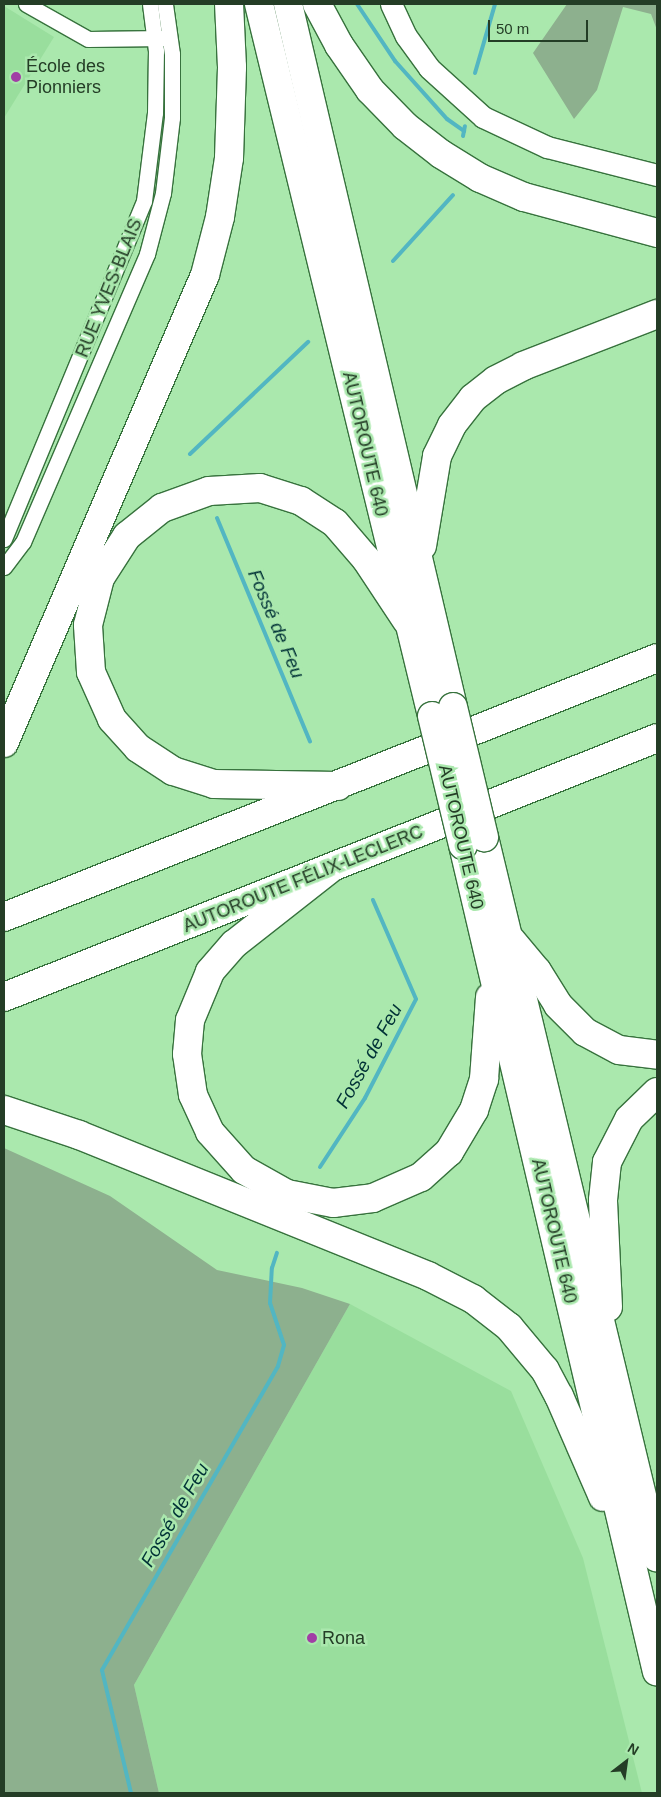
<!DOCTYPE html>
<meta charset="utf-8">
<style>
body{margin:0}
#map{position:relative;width:661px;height:1797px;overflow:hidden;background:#aae8ad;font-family:Helvetica,sans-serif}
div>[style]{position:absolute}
.built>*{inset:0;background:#99de9d}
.green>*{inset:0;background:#8db08e}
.stream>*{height:4px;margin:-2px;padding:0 2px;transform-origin:2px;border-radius:2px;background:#52b6c2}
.roads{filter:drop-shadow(1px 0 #37723d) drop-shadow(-1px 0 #37723d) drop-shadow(0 1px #37723d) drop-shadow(0 -1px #37723d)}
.street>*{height:15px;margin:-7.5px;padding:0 7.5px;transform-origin:7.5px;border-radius:7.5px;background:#fff}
.secondary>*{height:21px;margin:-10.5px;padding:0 10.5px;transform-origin:10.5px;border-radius:10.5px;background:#fff}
.highway>*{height:28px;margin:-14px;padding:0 14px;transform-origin:14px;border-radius:14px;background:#fff}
.bridges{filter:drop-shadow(1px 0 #37723d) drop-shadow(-1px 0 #37723d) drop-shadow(0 1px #37723d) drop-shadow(0 -1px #37723d)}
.highway-bridge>*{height:28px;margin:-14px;padding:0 14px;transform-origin:14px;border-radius:14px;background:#fff}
.dots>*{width:14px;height:14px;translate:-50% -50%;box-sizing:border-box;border:2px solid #aae8ad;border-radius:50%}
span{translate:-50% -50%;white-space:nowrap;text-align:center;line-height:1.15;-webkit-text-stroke:5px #aae8ad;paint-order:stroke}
.poi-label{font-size:18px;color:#243d26}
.left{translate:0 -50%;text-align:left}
.street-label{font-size:18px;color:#243d26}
.water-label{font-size:19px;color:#003136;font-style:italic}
.frame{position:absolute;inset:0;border:5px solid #243d26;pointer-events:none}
.north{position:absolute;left:601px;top:1737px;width:50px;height:50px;-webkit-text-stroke:4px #aae8ad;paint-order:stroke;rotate:30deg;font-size:14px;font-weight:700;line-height:20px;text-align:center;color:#243d26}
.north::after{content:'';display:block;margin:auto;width:18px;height:22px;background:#243d26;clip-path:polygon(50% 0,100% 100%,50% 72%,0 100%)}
.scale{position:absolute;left:488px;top:20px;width:100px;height:22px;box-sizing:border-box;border:2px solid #243d26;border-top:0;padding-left:6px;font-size:15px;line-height:18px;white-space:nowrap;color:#243d26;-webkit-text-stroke:4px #aae8ad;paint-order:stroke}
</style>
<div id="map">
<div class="built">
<i style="clip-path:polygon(4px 6px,54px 37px,4px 118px)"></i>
<i style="clip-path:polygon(350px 1304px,511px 1391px,583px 1558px,642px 1793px,159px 1793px,134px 1685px)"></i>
</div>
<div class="green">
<i style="clip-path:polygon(567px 4px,657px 4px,657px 30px,651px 14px,623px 7px,597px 90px,574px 119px,533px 53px)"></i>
<i style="clip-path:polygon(4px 1148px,110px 1196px,217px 1270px,302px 1288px,350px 1304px,134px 1685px,159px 1793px,4px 1793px)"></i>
</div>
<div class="stream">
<i style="left:357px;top:4px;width:69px;rotate:56.3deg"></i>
<i style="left:395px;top:61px;width:78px;rotate:48.1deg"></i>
<i style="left:447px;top:119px;width:21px;rotate:35deg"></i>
<i style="left:475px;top:73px;width:72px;rotate:-73.8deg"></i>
<i style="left:463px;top:136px;width:10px;rotate:-79deg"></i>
<i style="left:393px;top:261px;width:89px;rotate:-47.7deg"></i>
<i style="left:190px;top:454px;width:163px;rotate:-43.5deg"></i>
<i style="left:217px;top:518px;width:242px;rotate:67.4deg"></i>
<i style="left:320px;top:1167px;width:82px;rotate:-56.9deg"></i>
<i style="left:365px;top:1098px;width:111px;rotate:-62.7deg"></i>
<i style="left:416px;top:999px;width:108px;rotate:-113.5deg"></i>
<i style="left:131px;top:1793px;width:126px;rotate:-103.3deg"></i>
<i style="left:102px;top:1670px;width:351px;rotate:-59.9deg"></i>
<i style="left:278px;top:1366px;width:22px;rotate:-74deg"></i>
<i style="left:284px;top:1345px;width:44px;rotate:-108.4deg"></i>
<i style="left:270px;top:1303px;width:35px;rotate:-87deg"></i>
<i style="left:272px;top:1268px;width:16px;rotate:-72deg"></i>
</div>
<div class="roads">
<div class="street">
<i style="left:26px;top:4px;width:71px;rotate:29.4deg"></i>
<i style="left:88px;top:39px;width:77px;rotate:-0.7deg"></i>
<i style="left:4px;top:539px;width:366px;rotate:-67.5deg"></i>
<i style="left:144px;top:201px;width:89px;rotate:-82.9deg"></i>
<i style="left:155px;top:113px;width:62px;rotate:-89.1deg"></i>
<i style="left:156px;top:51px;width:47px;rotate:-97.3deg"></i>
<i style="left:4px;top:567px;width:31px;rotate:-53deg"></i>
<i style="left:23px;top:542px;width:314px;rotate:-66.7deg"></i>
<i style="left:147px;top:254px;width:63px;rotate:-75.3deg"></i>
<i style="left:163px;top:193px;width:76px;rotate:-83.2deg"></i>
<i style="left:172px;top:118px;width:64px;rotate:-90deg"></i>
<i style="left:172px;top:54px;width:50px;rotate:-98deg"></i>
</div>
<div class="secondary">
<i style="left:391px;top:4px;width:35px;rotate:65deg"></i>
<i style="left:406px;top:36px;width:39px;rotate:54deg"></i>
<i style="left:429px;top:68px;width:73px;rotate:42.2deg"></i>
<i style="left:483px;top:117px;width:71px;rotate:25.1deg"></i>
<i style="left:547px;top:147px;width:114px;rotate:14.3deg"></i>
</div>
<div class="highway">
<i style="left:259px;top:4px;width:733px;rotate:76.34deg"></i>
<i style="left:288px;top:4px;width:722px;rotate:76.79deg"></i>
<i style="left:317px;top:4px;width:47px;rotate:61.8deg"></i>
<i style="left:339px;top:45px;width:55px;rotate:55.4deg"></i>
<i style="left:370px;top:90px;width:50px;rotate:45.8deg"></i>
<i style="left:405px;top:126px;width:46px;rotate:37.9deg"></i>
<i style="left:441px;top:154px;width:46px;rotate:31.6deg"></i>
<i style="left:480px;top:178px;width:48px;rotate:23.4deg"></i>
<i style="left:524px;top:197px;width:138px;rotate:15.1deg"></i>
<i style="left:422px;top:546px;width:91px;rotate:-80.5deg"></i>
<i style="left:437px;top:456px;width:34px;rotate:-64deg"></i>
<i style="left:452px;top:425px;width:34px;rotate:-52deg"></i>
<i style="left:473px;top:398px;width:29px;rotate:-38deg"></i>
<i style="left:496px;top:380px;width:30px;rotate:-27deg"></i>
<i style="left:523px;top:366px;width:144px;rotate:-21.2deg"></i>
<i style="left:4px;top:743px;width:509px;rotate:-66.76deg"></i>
<i style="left:205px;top:275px;width:60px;rotate:-75.5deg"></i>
<i style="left:220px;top:217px;width:60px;rotate:-81.3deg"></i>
<i style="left:229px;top:158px;width:91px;rotate:-88.1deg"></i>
<i style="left:232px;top:67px;width:63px;rotate:-92.7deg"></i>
<i style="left:338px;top:786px;width:124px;rotate:-179.1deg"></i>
<i style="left:214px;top:784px;width:43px;rotate:-162.4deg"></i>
<i style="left:173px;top:771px;width:42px;rotate:-146.7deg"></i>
<i style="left:138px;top:748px;width:39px;rotate:-132deg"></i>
<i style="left:112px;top:719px;width:51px;rotate:-114.1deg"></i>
<i style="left:91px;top:672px;width:47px;rotate:-93.7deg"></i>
<i style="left:88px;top:625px;width:49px;rotate:-75.7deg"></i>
<i style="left:100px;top:578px;width:50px;rotate:-57.3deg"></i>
<i style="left:127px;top:536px;width:45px;rotate:-38.7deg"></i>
<i style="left:162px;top:508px;width:50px;rotate:-19.9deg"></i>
<i style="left:209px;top:491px;width:51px;rotate:-3.4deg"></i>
<i style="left:260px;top:488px;width:43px;rotate:17.6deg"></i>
<i style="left:301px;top:501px;width:40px;rotate:32.9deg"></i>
<i style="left:335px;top:523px;width:48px;rotate:49.3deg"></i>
<i style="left:366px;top:559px;width:74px;rotate:56.5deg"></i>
<i style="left:484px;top:837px;width:741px;rotate:76.51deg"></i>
<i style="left:463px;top:845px;width:849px;rotate:76.8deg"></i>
<i style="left:331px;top:868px;width:123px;rotate:141.9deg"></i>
<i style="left:234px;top:944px;width:37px;rotate:131deg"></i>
<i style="left:210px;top:972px;width:52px;rotate:112.6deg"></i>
<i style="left:190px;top:1020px;width:34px;rotate:95deg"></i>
<i style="left:187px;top:1054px;width:41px;rotate:81.7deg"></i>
<i style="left:193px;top:1095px;width:41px;rotate:65.3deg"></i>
<i style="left:210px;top:1132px;width:51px;rotate:48.2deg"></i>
<i style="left:244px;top:1170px;width:49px;rotate:29.2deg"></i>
<i style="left:287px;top:1194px;width:47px;rotate:11.1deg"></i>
<i style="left:333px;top:1203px;width:40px;rotate:-7.1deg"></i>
<i style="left:373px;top:1198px;width:52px;rotate:-23.6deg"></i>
<i style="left:421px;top:1177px;width:38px;rotate:-42deg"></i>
<i style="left:449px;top:1152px;width:49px;rotate:-59.2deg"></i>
<i style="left:474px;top:1110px;width:33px;rotate:-72deg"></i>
<i style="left:484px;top:1079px;width:82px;rotate:-85.8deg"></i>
<i style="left:4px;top:917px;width:702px;rotate:-21.63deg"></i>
<i style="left:511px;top:940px;width:40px;rotate:50deg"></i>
<i style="left:537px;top:971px;width:40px;rotate:58deg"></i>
<i style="left:558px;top:1005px;width:38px;rotate:45deg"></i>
<i style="left:585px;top:1032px;width:38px;rotate:28deg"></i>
<i style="left:619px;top:1050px;width:38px;rotate:7deg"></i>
<i style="left:4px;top:997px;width:702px;rotate:-21.63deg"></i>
<i style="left:4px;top:1110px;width:79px;rotate:18.4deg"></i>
<i style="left:79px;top:1135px;width:376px;rotate:22deg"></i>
<i style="left:428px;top:1276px;width:51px;rotate:27.1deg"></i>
<i style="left:473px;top:1299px;width:46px;rotate:37.9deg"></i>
<i style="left:509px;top:1327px;width:56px;rotate:50.1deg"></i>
<i style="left:545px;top:1370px;width:30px;rotate:62deg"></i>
<i style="left:559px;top:1396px;width:110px;rotate:66.5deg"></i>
<i style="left:608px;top:1307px;width:107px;rotate:-92.7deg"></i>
<i style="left:603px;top:1200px;width:38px;rotate:-84deg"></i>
<i style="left:607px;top:1162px;width:48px;rotate:-62.9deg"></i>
<i style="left:629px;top:1119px;width:39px;rotate:-44deg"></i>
</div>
</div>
<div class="bridges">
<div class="highway-bridge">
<i style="left:453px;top:707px;width:134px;rotate:76.6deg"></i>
<i style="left:432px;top:716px;width:133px;rotate:76.5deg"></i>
</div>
</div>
<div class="dots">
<i style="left:16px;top:77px;background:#a13ea5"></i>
<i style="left:312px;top:1638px;background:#a13ea5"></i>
</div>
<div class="poi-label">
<span class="left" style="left:26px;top:77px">École des<br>Pionniers</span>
<span class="left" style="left:322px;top:1638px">Rona</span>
</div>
<div class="street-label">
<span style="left:109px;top:288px;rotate:-68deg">RUE YVES-BLAIS</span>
<span style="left:365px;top:444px;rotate:77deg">AUTOROUTE 640</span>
<span style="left:461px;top:837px;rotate:77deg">AUTOROUTE 640</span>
<span style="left:303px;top:879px;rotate:-22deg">AUTOROUTE FÉLIX-LECLERC</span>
<span style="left:554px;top:1231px;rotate:77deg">AUTOROUTE 640</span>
</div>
<div class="water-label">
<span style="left:276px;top:624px;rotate:67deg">Fossé de Feu</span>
<span style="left:369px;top:1056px;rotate:-61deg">Fossé de Feu</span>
<span style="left:175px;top:1515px;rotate:-60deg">Fossé de Feu</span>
</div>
<div class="frame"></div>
<div class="north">N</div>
<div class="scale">50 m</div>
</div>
